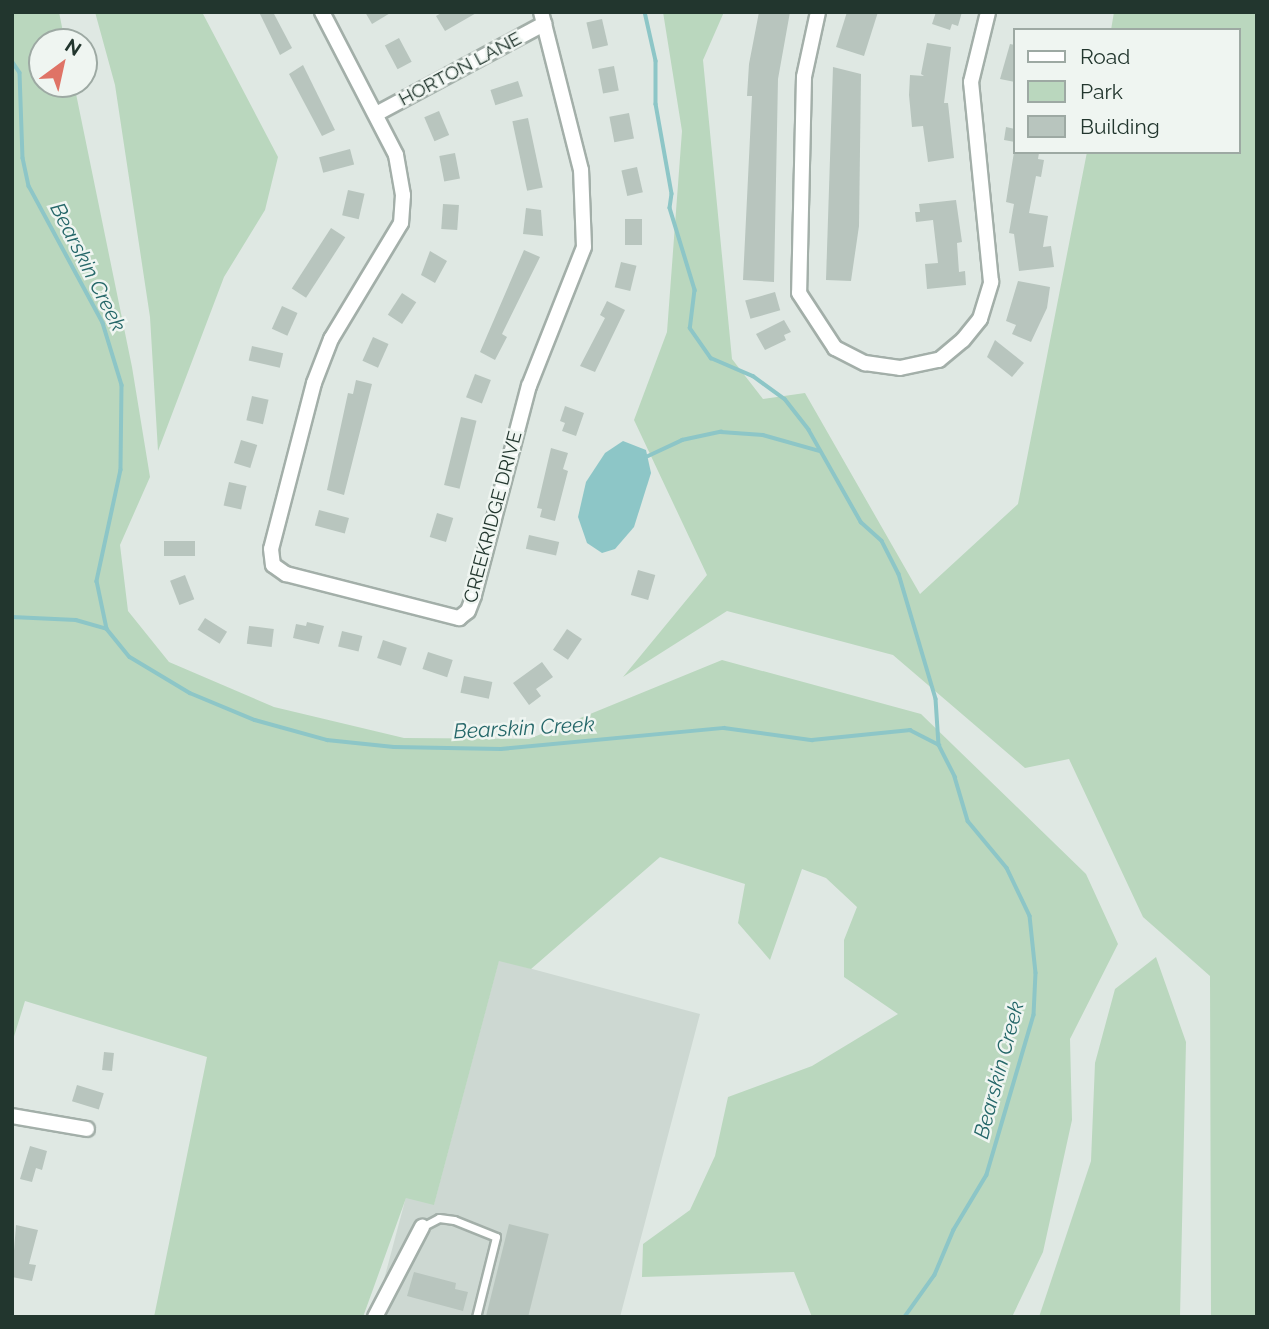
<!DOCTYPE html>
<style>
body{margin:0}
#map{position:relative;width:1269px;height:1329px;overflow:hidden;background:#dfe8e3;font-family:Raleway,sans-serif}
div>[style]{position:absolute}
.built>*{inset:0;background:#cdd8d2}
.green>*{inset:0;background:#bad7be}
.water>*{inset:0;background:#8dc6c7}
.stream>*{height:3.5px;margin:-1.75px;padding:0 1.75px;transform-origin:1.75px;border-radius:1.75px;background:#8dc6c7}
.building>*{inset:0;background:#b8c5be;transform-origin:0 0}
.roads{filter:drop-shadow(2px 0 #a3afa9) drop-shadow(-2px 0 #a3afa9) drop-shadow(0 2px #a3afa9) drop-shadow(0 -2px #a3afa9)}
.service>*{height:7px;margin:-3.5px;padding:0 3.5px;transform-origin:3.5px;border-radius:3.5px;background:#fff}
.minor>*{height:14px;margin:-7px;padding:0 7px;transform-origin:7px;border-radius:7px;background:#fff}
span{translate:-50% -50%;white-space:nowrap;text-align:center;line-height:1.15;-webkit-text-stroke:5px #eff5f1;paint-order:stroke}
.street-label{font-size:19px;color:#22362e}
.water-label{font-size:21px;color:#256769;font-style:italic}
.frame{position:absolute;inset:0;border:14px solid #22362e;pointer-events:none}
.legend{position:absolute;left:1013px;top:28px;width:228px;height:126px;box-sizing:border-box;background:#eff5f1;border:2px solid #9da9a3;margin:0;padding:9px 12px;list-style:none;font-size:21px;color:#22362e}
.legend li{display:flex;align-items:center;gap:14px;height:35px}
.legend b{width:35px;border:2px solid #9da9a3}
.north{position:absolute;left:28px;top:28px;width:70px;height:70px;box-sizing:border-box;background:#eff5f1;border:2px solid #9da9a3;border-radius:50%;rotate:33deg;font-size:19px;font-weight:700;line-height:28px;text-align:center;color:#22362e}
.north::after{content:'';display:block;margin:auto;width:24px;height:32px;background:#df7366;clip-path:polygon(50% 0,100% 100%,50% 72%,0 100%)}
</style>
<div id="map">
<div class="built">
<i style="clip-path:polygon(499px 960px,700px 1014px,620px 1317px,374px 1317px,406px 1197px,434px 1204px)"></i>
</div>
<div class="green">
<i style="clip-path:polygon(12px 12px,59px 12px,65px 42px,42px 42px,42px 84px,74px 84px,132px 367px,150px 477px,120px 545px,128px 611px,169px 662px,274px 707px,404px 738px,529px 739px,722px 660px,921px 714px,1086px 874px,1118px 944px,1070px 1039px,1072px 1120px,1043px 1252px,1012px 1317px,812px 1317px,794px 1272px,642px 1277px,643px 1244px,690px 1210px,715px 1156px,728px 1097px,812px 1066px,898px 1014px,844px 977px,844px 940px,857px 907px,826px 878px,802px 869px,770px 960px,738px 923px,745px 884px,660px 857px,531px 969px,499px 961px,434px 1205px,406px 1198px,363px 1317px,154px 1317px,207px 1057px,25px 1001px,12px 1043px)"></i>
<i style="clip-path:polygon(95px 12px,202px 12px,278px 157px,265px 210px,224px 277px,158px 451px,150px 317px,115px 85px)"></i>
<i style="clip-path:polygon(663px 12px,724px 12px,703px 60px,732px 359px,763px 399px,805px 393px,920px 594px,1018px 504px,1087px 152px,1239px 152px,1239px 30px,1111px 30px,1114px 12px,1257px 12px,1257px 1317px,1211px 1317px,1210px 976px,1143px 917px,1069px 759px,1025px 768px,893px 655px,727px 611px,623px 677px,707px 575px,634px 420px,667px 332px,682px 131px)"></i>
<i style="clip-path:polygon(1156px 957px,1186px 1042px,1180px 1317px,1039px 1317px,1091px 1161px,1095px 1063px,1115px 989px)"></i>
</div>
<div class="water">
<i style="clip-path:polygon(623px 441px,646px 450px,651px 473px,634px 527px,615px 549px,602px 553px,587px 543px,578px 517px,586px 482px,605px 453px)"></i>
</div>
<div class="stream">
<i style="left:645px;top:12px;width:50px;rotate:77.3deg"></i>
<i style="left:656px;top:61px;width:43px;rotate:90deg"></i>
<i style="left:656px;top:104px;width:91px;rotate:79.9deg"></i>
<i style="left:672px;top:194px;width:14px;rotate:98deg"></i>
<i style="left:670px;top:208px;width:86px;rotate:73deg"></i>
<i style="left:695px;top:290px;width:38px;rotate:97deg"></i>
<i style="left:690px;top:328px;width:37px;rotate:55deg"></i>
<i style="left:711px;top:358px;width:46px;rotate:23.2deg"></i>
<i style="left:753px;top:376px;width:39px;rotate:36deg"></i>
<i style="left:785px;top:399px;width:39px;rotate:52deg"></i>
<i style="left:809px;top:430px;width:106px;rotate:60.5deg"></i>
<i style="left:861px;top:522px;width:28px;rotate:42deg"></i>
<i style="left:882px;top:541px;width:37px;rotate:63deg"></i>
<i style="left:899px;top:574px;width:130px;rotate:73.5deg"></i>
<i style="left:936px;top:699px;width:46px;rotate:86.3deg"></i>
<i style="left:12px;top:61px;width:14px;rotate:56deg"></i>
<i style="left:20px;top:73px;width:85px;rotate:88deg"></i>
<i style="left:23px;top:158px;width:29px;rotate:78deg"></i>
<i style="left:29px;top:186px;width:156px;rotate:61.6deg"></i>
<i style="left:103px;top:323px;width:65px;rotate:73deg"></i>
<i style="left:122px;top:385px;width:85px;rotate:90.7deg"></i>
<i style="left:121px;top:470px;width:114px;rotate:102.2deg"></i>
<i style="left:97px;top:581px;width:49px;rotate:78.2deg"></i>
<i style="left:107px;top:629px;width:36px;rotate:51deg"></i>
<i style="left:130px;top:657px;width:70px;rotate:31deg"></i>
<i style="left:190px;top:693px;width:70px;rotate:22.6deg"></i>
<i style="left:255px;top:720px;width:75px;rotate:15.5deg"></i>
<i style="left:327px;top:740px;width:67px;rotate:6deg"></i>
<i style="left:394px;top:747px;width:107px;rotate:1.1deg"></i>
<i style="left:501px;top:749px;width:224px;rotate:-5.4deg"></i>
<i style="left:724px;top:728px;width:89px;rotate:7.8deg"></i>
<i style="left:812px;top:740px;width:99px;rotate:-5.8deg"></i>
<i style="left:910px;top:730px;width:33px;rotate:27deg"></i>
<i style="left:939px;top:745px;width:36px;rotate:63deg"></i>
<i style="left:955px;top:777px;width:46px;rotate:73.5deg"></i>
<i style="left:968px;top:821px;width:61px;rotate:50.3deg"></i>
<i style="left:1007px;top:868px;width:53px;rotate:64.4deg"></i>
<i style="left:1030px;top:916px;width:57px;rotate:84deg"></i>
<i style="left:1036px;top:973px;width:42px;rotate:92.7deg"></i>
<i style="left:1034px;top:1015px;width:167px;rotate:106.4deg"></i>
<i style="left:987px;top:1175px;width:64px;rotate:121deg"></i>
<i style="left:954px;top:1230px;width:49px;rotate:112.9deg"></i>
<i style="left:935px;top:1275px;width:52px;rotate:125.5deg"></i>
<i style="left:646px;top:457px;width:40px;rotate:-25deg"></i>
<i style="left:682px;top:440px;width:40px;rotate:-12deg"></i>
<i style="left:721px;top:432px;width:42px;rotate:4.1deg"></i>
<i style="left:763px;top:435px;width:59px;rotate:15.7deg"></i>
<i style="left:12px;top:617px;width:64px;rotate:2.7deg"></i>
<i style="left:76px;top:620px;width:32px;rotate:16deg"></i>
</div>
<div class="building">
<i style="clip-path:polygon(259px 12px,273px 12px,292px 48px,280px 55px)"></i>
<i style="clip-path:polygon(365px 12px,392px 12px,372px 24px)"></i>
<i style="clip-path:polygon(443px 12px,478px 12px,445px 31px,436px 16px)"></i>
<i style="clip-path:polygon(759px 12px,790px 12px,778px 79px,774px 282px,743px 280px,752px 96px,747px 96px,749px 64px)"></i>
<i style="clip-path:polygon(847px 12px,878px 12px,864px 56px,836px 47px)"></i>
<i style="clip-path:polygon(936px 12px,962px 12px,958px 26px,952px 24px,950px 30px,932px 24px)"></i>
<i style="left:602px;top:19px;width:27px;height:16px;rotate:77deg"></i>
<i style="left:399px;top:38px;width:27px;height:16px;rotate:62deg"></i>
<i style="clip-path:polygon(927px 43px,951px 47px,944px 103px,948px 103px,954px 158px,928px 162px,923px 126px,912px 127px,909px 95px,910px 75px,924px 76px,921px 74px)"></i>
<i style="clip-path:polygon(1010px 44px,1015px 45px,1015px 82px,1000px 79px)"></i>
<i style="clip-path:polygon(303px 65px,335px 130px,322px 136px,289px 74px)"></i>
<i style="left:614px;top:66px;width:25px;height:16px;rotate:79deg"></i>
<i style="clip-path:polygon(833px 67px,861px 74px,859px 226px,851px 281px,826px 280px)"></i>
<i style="left:518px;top:81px;width:16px;height:29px;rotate:72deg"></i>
<i style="left:439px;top:111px;width:26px;height:16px;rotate:67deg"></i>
<i style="left:629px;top:113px;width:26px;height:20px;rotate:79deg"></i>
<i style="left:528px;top:118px;width:71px;height:16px;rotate:78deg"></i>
<i style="clip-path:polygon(1006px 127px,1015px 129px,1015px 142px,1004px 140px)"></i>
<i style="left:350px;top:149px;width:16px;height:32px;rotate:75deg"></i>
<i style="clip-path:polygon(1014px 152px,1039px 153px,1038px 159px,1044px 160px,1041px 177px,1036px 176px,1029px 213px,1048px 216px,1043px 247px,1051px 246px,1054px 267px,1019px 271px,1014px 234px,1009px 233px,1014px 204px,1006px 202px)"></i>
<i style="left:455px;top:153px;width:26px;height:16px;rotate:79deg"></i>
<i style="left:637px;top:167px;width:26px;height:16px;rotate:77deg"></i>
<i style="left:348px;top:190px;width:17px;height:26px;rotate:13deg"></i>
<i style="clip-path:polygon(956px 200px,962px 242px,957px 243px,959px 272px,965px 271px,966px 285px,927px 289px,925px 264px,938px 263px,933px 220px,916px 222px,915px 212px,920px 212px,919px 204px)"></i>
<i style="left:443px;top:204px;width:16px;height:25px;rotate:4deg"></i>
<i style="clip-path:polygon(526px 208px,541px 210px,543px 236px,523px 234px)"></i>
<i style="left:625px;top:219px;width:17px;height:26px"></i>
<i style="left:331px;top:228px;width:17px;height:72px;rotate:33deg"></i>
<i style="clip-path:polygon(524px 250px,540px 257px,502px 334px,507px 337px,495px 360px,480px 352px)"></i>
<i style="clip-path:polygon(430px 251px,447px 261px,435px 283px,421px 275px)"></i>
<i style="left:621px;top:262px;width:16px;height:26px;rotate:14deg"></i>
<i style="clip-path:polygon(1018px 281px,1050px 287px,1047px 308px,1031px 342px,1012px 334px,1016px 325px,1006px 321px)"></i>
<i style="left:775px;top:292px;width:19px;height:31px;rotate:74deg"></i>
<i style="left:402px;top:293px;width:17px;height:26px;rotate:33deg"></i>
<i style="clip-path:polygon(607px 301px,625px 310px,595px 372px,580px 366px,605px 318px,600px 315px)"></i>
<i style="left:282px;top:306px;width:17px;height:25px;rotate:24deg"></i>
<i style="clip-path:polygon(784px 320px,791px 332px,784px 335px,786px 340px,765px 350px,756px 334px)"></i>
<i style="left:373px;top:337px;width:17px;height:26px;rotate:24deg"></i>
<i style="clip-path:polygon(995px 340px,1024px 363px,1012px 377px,987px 357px)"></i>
<i style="left:252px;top:346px;width:32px;height:15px;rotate:13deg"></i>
<i style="left:475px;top:374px;width:17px;height:25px;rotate:21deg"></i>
<i style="clip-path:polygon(356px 380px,372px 384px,344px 495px,327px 490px,348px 393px,353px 394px)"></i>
<i style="left:252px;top:396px;width:17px;height:25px;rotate:13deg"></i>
<i style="clip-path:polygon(565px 406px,584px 413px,576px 436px,562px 431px,565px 423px,560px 421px)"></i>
<i style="left:461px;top:417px;width:16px;height:70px;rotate:14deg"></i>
<i style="left:241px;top:440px;width:17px;height:24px;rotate:17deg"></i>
<i style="clip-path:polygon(551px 448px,568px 453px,563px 469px,568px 471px,555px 521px,540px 517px,542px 509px,537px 508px)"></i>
<i style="left:229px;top:482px;width:18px;height:24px;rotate:13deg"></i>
<i style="left:319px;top:510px;width:31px;height:16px;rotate:15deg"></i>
<i style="left:437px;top:513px;width:17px;height:25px;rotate:17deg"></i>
<i style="left:529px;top:535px;width:31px;height:14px;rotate:13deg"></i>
<i style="left:164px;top:541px;width:31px;height:15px"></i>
<i style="left:638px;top:570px;width:18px;height:26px;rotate:16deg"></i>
<i style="left:185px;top:575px;width:26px;height:16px;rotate:69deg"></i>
<i style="left:205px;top:618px;width:26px;height:14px;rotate:32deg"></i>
<i style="clip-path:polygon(307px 622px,324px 626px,319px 644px,293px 638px,296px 624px,306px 626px)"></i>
<i style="left:249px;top:626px;width:25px;height:18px;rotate:7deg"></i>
<i style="left:567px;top:629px;width:18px;height:25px;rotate:34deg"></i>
<i style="left:342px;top:631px;width:21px;height:16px;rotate:14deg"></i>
<i style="left:383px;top:640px;width:25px;height:19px;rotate:18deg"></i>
<i style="left:428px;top:652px;width:26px;height:18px;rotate:18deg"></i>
<i style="clip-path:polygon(542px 662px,553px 677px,536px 689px,541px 696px,529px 705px,513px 683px)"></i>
<i style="left:464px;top:676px;width:29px;height:17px;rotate:12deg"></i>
<i style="left:104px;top:1052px;width:10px;height:18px;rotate:6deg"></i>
<i style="left:77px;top:1085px;width:28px;height:17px;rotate:17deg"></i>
<i style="clip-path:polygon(30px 1146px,47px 1151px,42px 1170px,36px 1168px,32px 1182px,20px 1179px)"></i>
<i style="left:509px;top:1224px;width:41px;height:96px;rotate:14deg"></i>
<i style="clip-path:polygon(16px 1225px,38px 1230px,29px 1264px,36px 1265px,32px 1281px,12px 1277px)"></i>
<i style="clip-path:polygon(414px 1272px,456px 1283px,455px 1289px,468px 1292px,463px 1311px,407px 1296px)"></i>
</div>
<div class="roads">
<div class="service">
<i style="left:422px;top:1227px;width:19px;rotate:-28deg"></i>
<i style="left:439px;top:1218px;width:15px;rotate:8deg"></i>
<i style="left:454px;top:1220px;width:45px;rotate:22deg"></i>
<i style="left:496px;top:1237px;width:82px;rotate:104deg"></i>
</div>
<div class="minor">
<i style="left:322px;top:12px;width:161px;rotate:62.6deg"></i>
<i style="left:396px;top:155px;width:41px;rotate:80.1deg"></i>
<i style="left:403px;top:195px;width:28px;rotate:94deg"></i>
<i style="left:401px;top:223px;width:135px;rotate:121.1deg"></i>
<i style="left:331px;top:339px;width:47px;rotate:111.1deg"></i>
<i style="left:314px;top:383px;width:171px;rotate:104.5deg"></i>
<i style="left:271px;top:549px;width:16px;rotate:83deg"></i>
<i style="left:273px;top:565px;width:16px;rotate:35deg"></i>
<i style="left:286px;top:574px;width:179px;rotate:14.3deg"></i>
<i style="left:459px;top:618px;width:11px;rotate:-38deg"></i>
<i style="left:468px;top:611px;width:17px;rotate:-69deg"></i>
<i style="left:474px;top:595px;width:216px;rotate:-75.3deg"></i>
<i style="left:529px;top:386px;width:149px;rotate:-68.4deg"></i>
<i style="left:584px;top:247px;width:77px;rotate:-92.2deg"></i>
<i style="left:581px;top:170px;width:163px;rotate:-104.2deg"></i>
<i style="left:818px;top:12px;width:66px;rotate:102.2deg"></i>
<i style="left:804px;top:77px;width:216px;rotate:91.3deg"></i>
<i style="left:799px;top:293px;width:66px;rotate:56.8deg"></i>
<i style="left:835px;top:348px;width:34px;rotate:27deg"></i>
<i style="left:865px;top:363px;width:35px;rotate:8deg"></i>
<i style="left:900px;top:368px;width:40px;rotate:-12deg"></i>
<i style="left:939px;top:360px;width:31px;rotate:-40deg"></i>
<i style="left:963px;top:340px;width:27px;rotate:-51deg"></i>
<i style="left:980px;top:319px;width:39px;rotate:-73deg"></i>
<i style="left:991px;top:282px;width:201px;rotate:-95.7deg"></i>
<i style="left:971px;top:82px;width:72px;rotate:-76.3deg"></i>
<i style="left:376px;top:114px;width:191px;rotate:-28.2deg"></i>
<i style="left:12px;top:1116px;width:76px;rotate:9.8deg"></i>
<i style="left:375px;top:1317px;width:102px;rotate:-62.4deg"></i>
</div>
</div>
<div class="street-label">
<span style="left:460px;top:69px;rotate:-28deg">HORTON LANE</span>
<span style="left:493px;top:517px;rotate:-75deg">CREEKRIDGE DRIVE</span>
</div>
<div class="water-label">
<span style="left:88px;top:267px;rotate:63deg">Bearskin Creek</span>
<span style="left:524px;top:728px;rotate:-3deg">Bearskin Creek</span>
<span style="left:999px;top:1070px;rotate:-75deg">Bearskin Creek</span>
</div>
<div class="frame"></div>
<ul class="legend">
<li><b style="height:9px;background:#fff"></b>Road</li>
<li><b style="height:19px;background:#bad7be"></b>Park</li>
<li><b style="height:19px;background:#b8c5be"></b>Building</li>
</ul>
<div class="north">N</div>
</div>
